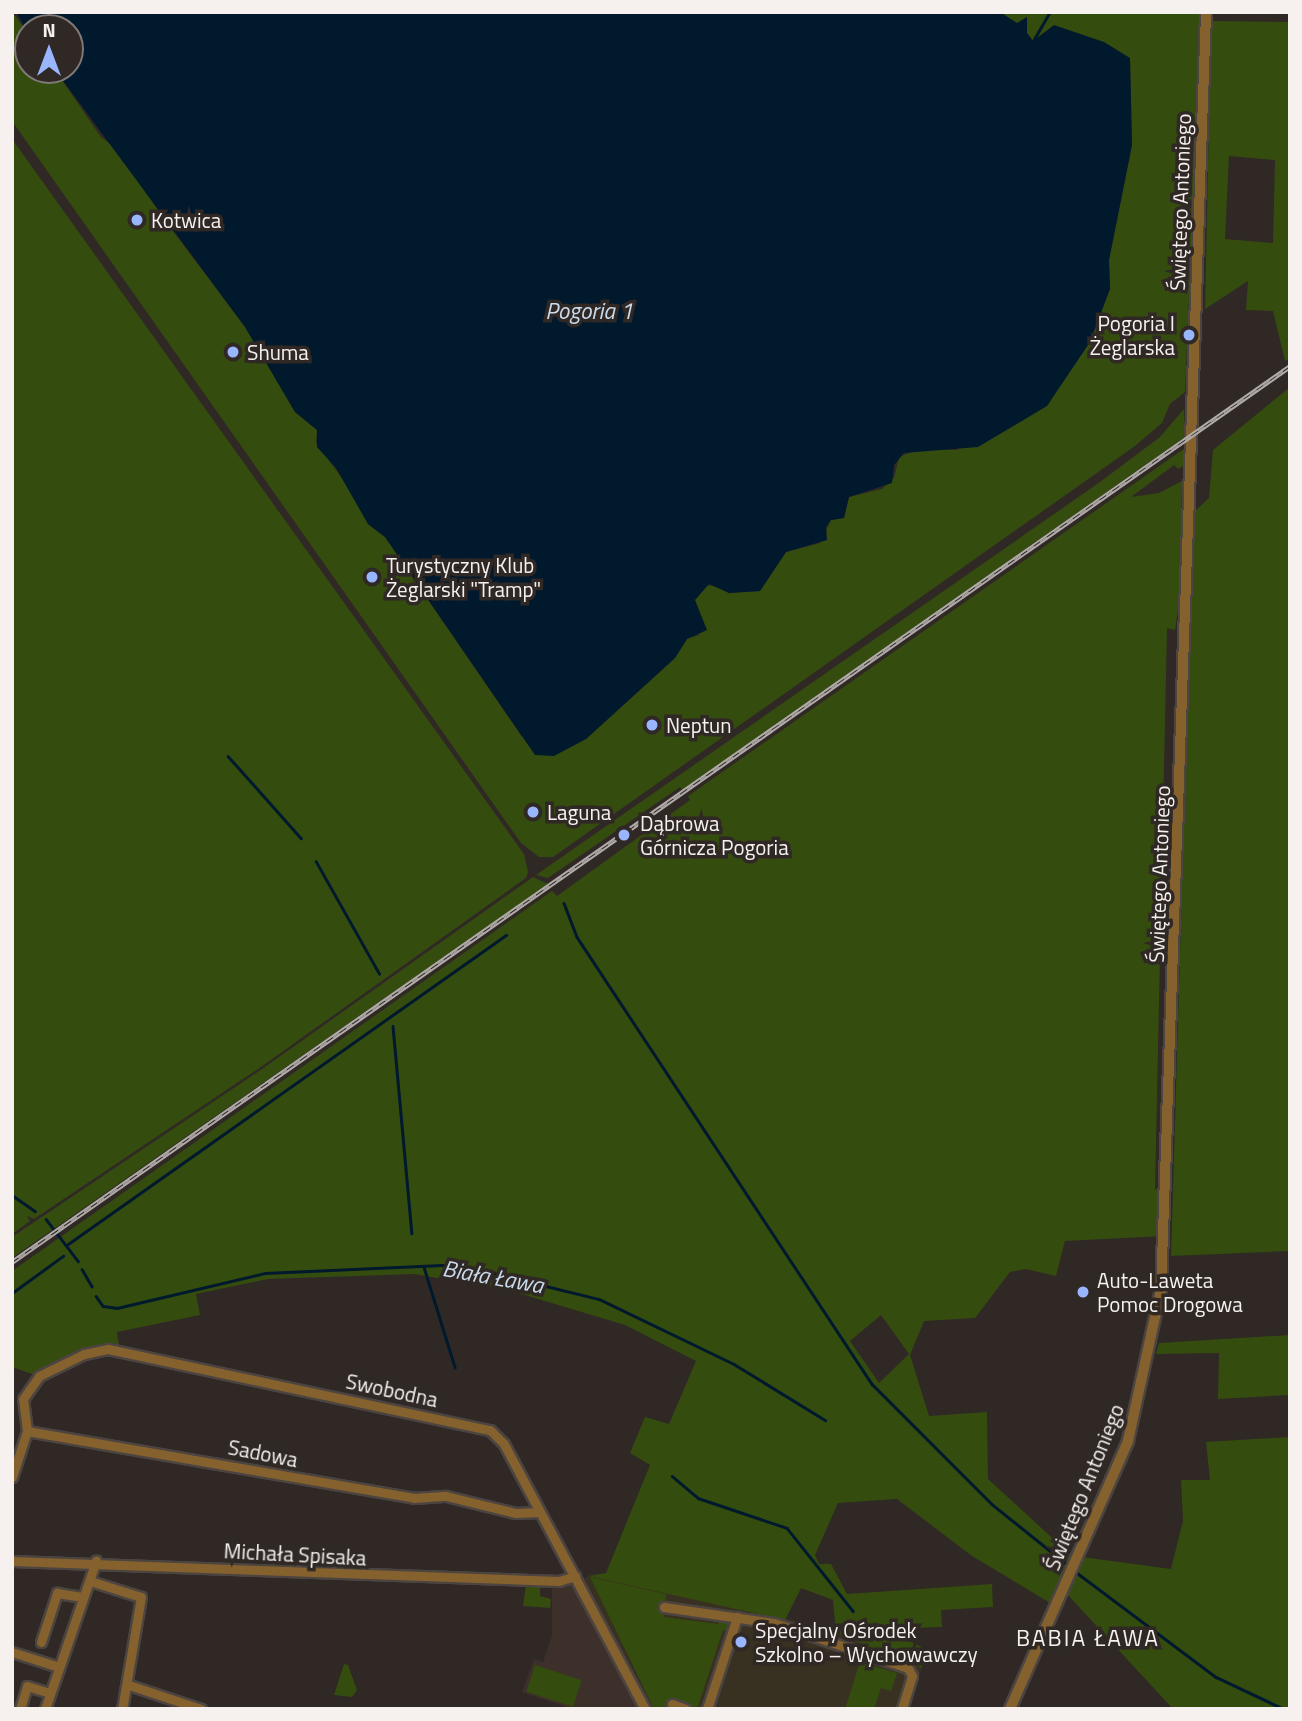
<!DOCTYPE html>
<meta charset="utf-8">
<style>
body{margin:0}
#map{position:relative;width:1302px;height:1721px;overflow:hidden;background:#2f2825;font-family:"Titillium Web",sans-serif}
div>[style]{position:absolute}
.built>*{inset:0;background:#3d302a}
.education>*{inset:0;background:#383020}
.green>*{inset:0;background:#354c0f;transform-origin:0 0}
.water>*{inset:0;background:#01192d}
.stream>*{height:2.5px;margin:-1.25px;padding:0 1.25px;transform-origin:1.25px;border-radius:1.25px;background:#01192d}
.roads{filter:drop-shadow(2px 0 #4b4441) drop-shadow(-2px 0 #4b4441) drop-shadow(0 2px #4b4441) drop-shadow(0 -2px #4b4441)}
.minor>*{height:9px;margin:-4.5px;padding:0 4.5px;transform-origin:4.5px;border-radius:4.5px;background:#85612d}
.tertiary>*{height:10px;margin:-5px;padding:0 5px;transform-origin:5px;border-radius:5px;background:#85612d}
.rail>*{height:5px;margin-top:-2.5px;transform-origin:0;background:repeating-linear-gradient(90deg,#2f2825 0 8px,#b1aba9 0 16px);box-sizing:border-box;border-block:2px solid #b1aba9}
.dots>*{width:19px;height:19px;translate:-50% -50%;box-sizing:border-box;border:4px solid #2f2825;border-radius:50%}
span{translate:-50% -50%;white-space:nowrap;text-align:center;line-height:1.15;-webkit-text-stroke:7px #2f2825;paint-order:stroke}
.street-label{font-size:21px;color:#f6f1ef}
.poi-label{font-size:21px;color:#f6f1ef}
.left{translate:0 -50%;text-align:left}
.right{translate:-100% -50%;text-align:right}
.water-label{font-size:23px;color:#c9dbec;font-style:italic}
.neighbourhood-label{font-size:23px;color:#f6f1ef;letter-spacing:2px}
.frame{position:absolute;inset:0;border:14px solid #f6f1ef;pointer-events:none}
.north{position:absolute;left:14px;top:14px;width:70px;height:70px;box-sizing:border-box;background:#2f2825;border:2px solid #7f7876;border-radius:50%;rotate:0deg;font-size:19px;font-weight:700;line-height:28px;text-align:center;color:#f6f1ef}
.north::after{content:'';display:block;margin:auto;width:24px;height:32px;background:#98b5fd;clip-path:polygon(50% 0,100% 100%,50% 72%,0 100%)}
</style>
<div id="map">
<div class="built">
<i style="clip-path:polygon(552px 1585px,576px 1585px,581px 1602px,641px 1709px,572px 1709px,522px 1692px,534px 1659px,543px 1662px,552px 1635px)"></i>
</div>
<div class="education">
<i style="clip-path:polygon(588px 1576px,807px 1623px,891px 1651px,898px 1659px,922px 1668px,909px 1709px,652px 1709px,584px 1579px)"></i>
</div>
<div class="green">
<i style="clip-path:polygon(12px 12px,28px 33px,28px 70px,55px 70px,101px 137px,119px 151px,163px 218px,245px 327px,295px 412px,317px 430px,316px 443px,347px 485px,368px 524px,385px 537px,522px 737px,586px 739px,675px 658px,687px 639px,699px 635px,695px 599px,706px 586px,716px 585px,729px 593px,760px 591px,786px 552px,820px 543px,831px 520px,844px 518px,849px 497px,882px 489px,894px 478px,899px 457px,919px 449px,957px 450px,1110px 289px,1109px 260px,1132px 145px,1130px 59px,1116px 50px,1033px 41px,1027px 33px,1027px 17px,1017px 24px,1000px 12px,1201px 12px,1185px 392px,1170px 404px,1162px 423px,1135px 446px,553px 857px,539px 857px,521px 843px,12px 121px)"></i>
<i style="clip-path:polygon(evenodd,1211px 21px,1290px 22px,1290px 358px,1285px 361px,1273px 311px,1246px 310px,1248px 281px,1205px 309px,1211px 21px,1229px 156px,1275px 160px,1273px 243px,1225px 239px,1229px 156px)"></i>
<i style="clip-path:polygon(12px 139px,524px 854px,528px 872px,526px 878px,261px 1067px,34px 1219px,27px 1216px,30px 1221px,12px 1234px)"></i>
<i style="clip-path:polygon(1290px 387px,1290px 1251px,1171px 1256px,1193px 513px,1209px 498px,1213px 450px)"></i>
<i style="clip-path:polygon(1184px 409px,1185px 437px,682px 790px,680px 787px,548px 878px,536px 875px,1100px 482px,1160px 437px)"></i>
<i style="clip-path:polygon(evenodd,1185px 448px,1185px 465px,1178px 469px,1174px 465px,1131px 497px,1159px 493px,1182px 481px,1180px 597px,1175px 630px,1167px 628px,1155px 1189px,1162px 1191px,1162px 1236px,1065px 1241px,1056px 1276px,1026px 1269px,1010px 1272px,975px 1318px,924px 1321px,910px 1355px,929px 1416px,987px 1412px,988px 1479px,1073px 1557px,1052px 1604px,972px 1556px,897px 1499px,838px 1503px,815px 1555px,819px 1564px,831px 1564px,847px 1594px,992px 1584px,993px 1607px,941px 1610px,942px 1627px,886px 1629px,925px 1649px,922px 1668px,836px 1633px,833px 1600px,801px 1588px,785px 1620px,588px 1576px,606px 1573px,650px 1465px,630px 1453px,645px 1417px,669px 1424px,696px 1361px,625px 1325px,515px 1292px,415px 1274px,268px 1279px,196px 1294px,200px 1315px,117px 1332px,119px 1346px,100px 1344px,32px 1374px,12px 1367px,12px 1271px,552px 891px,557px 896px,690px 800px,688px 796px,1185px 448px,881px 1315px,909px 1354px,879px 1383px,850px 1341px,881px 1315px)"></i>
<i style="clip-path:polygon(533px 877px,548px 884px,12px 1258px,12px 1237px,262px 1069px)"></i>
<i style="clip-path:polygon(1290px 1335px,1290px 1395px,1218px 1399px,1219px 1353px,1156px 1354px,1159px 1343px)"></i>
<i style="clip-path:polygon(1290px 1437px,1290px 1709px,1173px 1709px,1067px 1594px,1082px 1557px,1171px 1569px,1183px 1521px,1181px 1480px,1210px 1480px,1206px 1442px)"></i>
<i style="clip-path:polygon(590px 1577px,666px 1594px,664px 1617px,718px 1624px,719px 1618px,730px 1620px,729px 1631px,723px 1630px,697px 1709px,654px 1709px)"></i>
<i style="clip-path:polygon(526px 1585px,540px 1587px,540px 1596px,551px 1599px,550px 1608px,523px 1606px)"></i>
<i style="clip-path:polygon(860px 1662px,897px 1673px,891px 1691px,881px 1688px,874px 1709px,845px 1709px)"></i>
<i style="clip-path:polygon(344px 1664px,348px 1665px,357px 1690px,352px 1697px,334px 1695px)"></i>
<i style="left:535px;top:1665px;width:49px;height:28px;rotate:18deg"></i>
</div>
<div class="water">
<i style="clip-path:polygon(16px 12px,1000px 12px,1017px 23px,1027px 17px,1027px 33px,1033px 41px,1054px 25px,1104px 42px,1130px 58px,1132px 145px,1109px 260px,1110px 289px,1090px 342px,1047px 406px,978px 447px,904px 453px,894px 465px,892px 483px,849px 497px,844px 518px,831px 520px,826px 527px,827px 540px,786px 552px,760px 591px,729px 593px,709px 584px,695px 600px,707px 630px,687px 639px,675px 658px,586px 739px,554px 756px,535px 755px,385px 537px,368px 524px,336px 468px,317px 447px,317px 430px,295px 412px,245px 327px,55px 70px,70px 70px,70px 28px,28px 28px,28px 33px)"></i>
</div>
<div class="stream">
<i style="left:1033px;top:41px;width:34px;rotate:-60deg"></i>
<i style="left:228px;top:756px;width:110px;rotate:48.3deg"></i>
<i style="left:316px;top:861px;width:129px;rotate:60.6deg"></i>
<i style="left:564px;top:903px;width:36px;rotate:69deg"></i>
<i style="left:577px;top:937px;width:536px;rotate:56.58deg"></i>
<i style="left:872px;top:1384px;width:171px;rotate:45deg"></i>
<i style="left:993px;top:1505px;width:96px;rotate:38.7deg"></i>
<i style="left:393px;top:1026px;width:208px;rotate:84.8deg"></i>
<i style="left:12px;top:1195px;width:28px;rotate:35deg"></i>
<i style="left:46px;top:1219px;width:53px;rotate:52.7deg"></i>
<i style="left:68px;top:1244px;width:536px;rotate:-35.2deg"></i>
<i style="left:424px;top:1267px;width:105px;rotate:72.8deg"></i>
<i style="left:82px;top:1269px;width:20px;rotate:60deg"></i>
<i style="left:12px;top:1293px;width:63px;rotate:-36deg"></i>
<i style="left:96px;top:1296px;width:12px;rotate:55deg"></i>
<i style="left:103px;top:1306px;width:14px;rotate:8deg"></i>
<i style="left:117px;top:1308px;width:152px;rotate:-13.3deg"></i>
<i style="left:265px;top:1273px;width:177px;rotate:-2.6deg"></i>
<i style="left:442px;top:1265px;width:52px;rotate:8.9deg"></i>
<i style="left:493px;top:1273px;width:109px;rotate:13.8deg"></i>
<i style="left:599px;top:1299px;width:150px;rotate:25.7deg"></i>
<i style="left:734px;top:1364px;width:107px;rotate:31.6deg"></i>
<i style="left:672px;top:1476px;width:34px;rotate:40deg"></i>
<i style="left:698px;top:1498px;width:94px;rotate:18.6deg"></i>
<i style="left:787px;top:1528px;width:106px;rotate:51.5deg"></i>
<i style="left:1076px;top:1572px;width:175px;rotate:36.9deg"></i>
<i style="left:1216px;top:1677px;width:75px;rotate:25.2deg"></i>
</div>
<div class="roads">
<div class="minor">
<i style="left:27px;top:1431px;width:32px;rotate:-97deg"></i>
<i style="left:23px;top:1399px;width:28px;rotate:-55deg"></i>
<i style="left:39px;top:1376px;width:50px;rotate:-26.1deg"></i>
<i style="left:84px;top:1354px;width:25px;rotate:-12deg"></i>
<i style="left:108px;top:1349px;width:390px;rotate:12deg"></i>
<i style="left:490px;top:1430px;width:20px;rotate:45deg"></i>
<i style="left:504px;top:1444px;width:300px;rotate:62deg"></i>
<i style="left:27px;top:1431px;width:393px;rotate:9.8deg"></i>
<i style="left:414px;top:1498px;width:32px;rotate:-4deg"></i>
<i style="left:446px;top:1496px;width:71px;rotate:13.8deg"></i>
<i style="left:515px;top:1513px;width:25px;rotate:-2deg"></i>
<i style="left:12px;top:1477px;width:48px;rotate:-71.9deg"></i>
<i style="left:12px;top:1561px;width:547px;rotate:2.09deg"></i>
<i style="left:559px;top:1581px;width:17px;rotate:-17deg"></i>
<i style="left:90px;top:1581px;width:53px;rotate:17.4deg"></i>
<i style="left:141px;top:1597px;width:114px;rotate:99.6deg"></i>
<i style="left:664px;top:1607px;width:111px;rotate:8.3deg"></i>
<i style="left:774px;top:1623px;width:141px;rotate:18.6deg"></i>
<i style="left:908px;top:1668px;width:9px;rotate:63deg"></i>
<i style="left:912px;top:1676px;width:34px;rotate:107deg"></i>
<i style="left:41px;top:1642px;width:52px;rotate:-71.9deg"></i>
<i style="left:57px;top:1593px;width:24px;rotate:9deg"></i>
<i style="left:12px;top:1652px;width:49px;rotate:17.7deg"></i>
<i style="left:129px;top:1685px;width:76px;rotate:18.4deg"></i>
<i style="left:672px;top:1704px;width:15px;rotate:20deg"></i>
<i style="left:20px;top:1709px;width:24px;rotate:-73deg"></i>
<i style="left:27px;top:1686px;width:24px;rotate:17deg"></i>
<i style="left:45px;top:1709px;width:157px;rotate:-71deg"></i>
<i style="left:707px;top:1709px;width:97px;rotate:-71.9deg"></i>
</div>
<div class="tertiary">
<i style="left:1010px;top:1709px;width:293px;rotate:-66.2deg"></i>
<i style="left:1128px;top:1441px;width:155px;rotate:-77.7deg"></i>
<i style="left:1161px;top:1290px;width:1279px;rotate:-87.98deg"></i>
</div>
</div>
<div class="rail">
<i style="left:12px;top:1262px;width:1561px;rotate:-35.03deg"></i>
</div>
<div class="dots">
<i style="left:137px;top:220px;background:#98b5fd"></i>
<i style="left:1189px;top:335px;background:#98b5fd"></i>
<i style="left:233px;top:352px;background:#98b5fd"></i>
<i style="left:372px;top:577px;background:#98b5fd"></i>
<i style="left:652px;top:725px;background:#98b5fd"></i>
<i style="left:533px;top:812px;background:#98b5fd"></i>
<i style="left:624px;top:835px;background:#98b5fd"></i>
<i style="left:1083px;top:1292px;background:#98b5fd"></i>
<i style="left:741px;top:1642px;background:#98b5fd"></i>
</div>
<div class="street-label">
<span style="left:1180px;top:202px;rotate:-88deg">Świętego Antoniego</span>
<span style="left:1159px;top:874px;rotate:-88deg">Świętego Antoniego</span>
<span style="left:392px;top:1390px;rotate:12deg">Swobodna</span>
<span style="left:263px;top:1453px;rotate:11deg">Sadowa</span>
<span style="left:1084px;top:1487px;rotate:-68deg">Świętego Antoniego</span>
<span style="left:295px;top:1554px;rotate:3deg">Michała Spisaka</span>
</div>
<div class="poi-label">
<span class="left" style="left:151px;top:220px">Kotwica</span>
<span class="right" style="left:1175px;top:335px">Pogoria I<br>Żeglarska</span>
<span class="left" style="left:247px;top:352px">Shuma</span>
<span class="left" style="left:386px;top:577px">Turystyczny Klub<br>Żeglarski "Tramp"</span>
<span class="left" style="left:666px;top:725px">Neptun</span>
<span class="left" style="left:547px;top:812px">Laguna</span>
<span class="left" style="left:640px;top:835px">Dąbrowa<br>Górnicza Pogoria</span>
<span class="left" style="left:1097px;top:1292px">Auto-Laweta<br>Pomoc Drogowa</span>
<span class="left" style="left:755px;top:1642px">Specjalny Ośrodek<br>Szkolno – Wychowawczy</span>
</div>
<div class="water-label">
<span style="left:589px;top:311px">Pogoria 1</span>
<span style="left:493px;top:1277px;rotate:10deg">Biała Ława</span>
</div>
<div class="neighbourhood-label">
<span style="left:1088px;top:1638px">BABIA ŁAWA</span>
</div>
<div class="frame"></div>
<div class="north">N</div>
</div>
